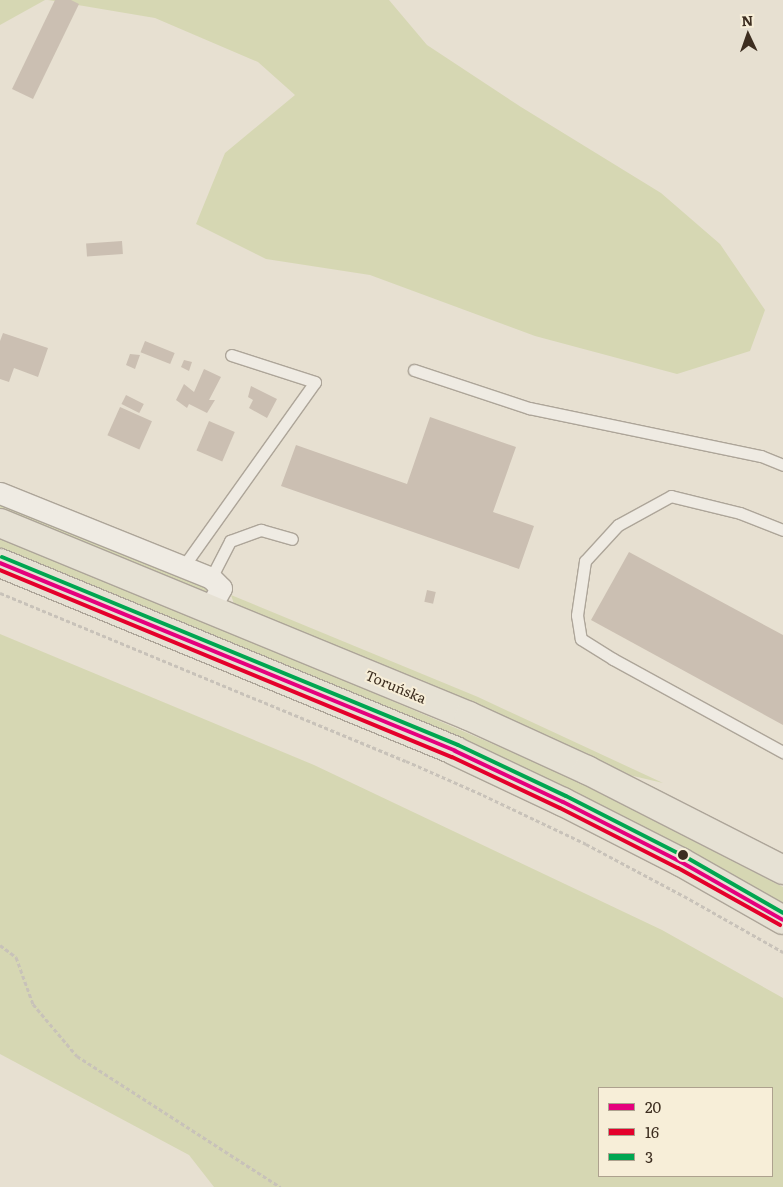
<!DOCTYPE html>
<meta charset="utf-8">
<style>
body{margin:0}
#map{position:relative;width:783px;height:1187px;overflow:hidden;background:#e7e0d1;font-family:Literata,serif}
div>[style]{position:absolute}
.green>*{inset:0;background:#d6d7b3}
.building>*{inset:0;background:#cbbfb2;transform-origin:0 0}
.path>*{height:3px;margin-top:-1.5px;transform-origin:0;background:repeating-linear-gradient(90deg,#c8c2b9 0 4px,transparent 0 6.5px)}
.roads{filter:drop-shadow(1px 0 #ada599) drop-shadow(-1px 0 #ada599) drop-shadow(0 1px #ada599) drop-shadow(0 -1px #ada599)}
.service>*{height:11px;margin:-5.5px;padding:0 5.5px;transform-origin:5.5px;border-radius:5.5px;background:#efebe3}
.minor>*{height:21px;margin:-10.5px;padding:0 10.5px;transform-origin:10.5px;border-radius:10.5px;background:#efebe3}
.primary>*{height:28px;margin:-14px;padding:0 14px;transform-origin:14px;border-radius:14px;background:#e6e1d4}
.bus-1>*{height:4px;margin:-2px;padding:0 2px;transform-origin:2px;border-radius:2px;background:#e5007d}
.bus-2>*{height:4px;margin:-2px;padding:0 2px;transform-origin:2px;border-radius:2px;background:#e4002b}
.bus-3>*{height:4px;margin:-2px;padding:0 2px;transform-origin:2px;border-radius:2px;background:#00a651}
.dots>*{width:14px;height:14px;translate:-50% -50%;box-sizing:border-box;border:2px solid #f7eed8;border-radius:50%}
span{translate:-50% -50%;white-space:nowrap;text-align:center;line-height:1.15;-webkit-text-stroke:4px #f7eed8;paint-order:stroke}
.street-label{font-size:14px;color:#3d2e20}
.legend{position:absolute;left:598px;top:1087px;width:175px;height:90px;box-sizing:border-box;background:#f7eed8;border:1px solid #ada18e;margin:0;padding:6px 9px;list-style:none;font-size:15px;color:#3d2e20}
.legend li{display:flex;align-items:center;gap:10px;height:25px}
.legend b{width:25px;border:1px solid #ada18e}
.north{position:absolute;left:723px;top:10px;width:50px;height:50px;-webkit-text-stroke:4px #f7eed8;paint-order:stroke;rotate:357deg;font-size:14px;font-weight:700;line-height:20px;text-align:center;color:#3d2e20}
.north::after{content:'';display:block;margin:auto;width:18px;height:22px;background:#3d2e20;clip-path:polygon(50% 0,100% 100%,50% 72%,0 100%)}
</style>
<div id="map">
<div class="green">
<i style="clip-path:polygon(0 0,45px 0,0 25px)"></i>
<i style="clip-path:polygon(48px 0,389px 0,427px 45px,521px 107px,661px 193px,720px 244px,765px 310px,750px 351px,677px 374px,535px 336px,370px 275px,266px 259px,196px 224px,225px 153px,295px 95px,258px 62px,155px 18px)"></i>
<i style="clip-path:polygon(0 502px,207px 587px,207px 592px,204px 594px,0 509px)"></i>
<i style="clip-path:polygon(0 539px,308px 665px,561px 773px,783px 887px,783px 905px,469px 744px,0 549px)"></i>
<i style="clip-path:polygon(231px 595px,478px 697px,663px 783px,629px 775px,475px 704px,235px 607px)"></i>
<i style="clip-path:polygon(evenodd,0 634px,314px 765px,662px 930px,783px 998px,783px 1187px,214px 1187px,189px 1155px,0 1054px,0 634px,599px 1088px,772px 1088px,772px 1176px,599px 1176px,599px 1088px)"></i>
</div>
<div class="building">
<i style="clip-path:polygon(55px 0,71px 0,79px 4px,33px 99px,12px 89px)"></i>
<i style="left:122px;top:241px;width:13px;height:36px;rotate:86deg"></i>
<i style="clip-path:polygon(3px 333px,48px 348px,38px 377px,14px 368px,9px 382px,0 379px,0 341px)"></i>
<i style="left:145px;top:341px;width:32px;height:12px;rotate:22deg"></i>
<i style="clip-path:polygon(130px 354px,140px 355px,135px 369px,126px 365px)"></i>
<i style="clip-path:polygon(184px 360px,192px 362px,189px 371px,181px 367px)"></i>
<i style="clip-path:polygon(204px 369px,221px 377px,209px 400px,215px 400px,207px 413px,189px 404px,187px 408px,176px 400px,184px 384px,194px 392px)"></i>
<i style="clip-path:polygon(251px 386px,277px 399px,267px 418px,249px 408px,253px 400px,248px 397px)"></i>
<i style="left:126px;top:395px;width:20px;height:10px;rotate:27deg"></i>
<i style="left:120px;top:407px;width:35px;height:31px;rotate:24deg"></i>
<i style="clip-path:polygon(430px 417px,516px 447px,493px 512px,534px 526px,519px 569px,281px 486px,296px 445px,407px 484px)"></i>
<i style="left:209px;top:421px;width:28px;height:32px;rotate:23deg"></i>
<i style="clip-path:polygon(629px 552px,783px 635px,783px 725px,591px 620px)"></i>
<i style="left:427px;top:590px;width:9px;height:12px;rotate:13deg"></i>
</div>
<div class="path">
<i style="left:0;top:593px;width:439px;rotate:22.5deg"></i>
<i style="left:406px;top:761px;width:84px;rotate:23.8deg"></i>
<i style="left:483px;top:795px;width:114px;rotate:25.4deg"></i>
<i style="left:586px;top:844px;width:111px;rotate:28deg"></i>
<i style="left:684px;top:896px;width:114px;rotate:29.5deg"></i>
<i style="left:0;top:945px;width:20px;rotate:37deg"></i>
<i style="left:16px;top:957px;width:50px;rotate:70.1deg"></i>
<i style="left:33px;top:1004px;width:68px;rotate:49.8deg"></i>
<i style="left:77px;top:1056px;width:242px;rotate:32.8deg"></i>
</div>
<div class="roads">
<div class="service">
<i style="left:414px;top:370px;width:121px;rotate:18.3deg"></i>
<i style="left:529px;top:408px;width:237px;rotate:11.7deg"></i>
<i style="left:761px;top:456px;width:24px;rotate:22deg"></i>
<i style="left:783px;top:530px;width:46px;rotate:-158.4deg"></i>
<i style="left:740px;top:513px;width:71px;rotate:-166.2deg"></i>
<i style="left:671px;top:496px;width:60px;rotate:151.3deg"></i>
<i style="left:618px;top:525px;width:49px;rotate:132.5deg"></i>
<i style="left:585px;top:561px;width:55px;rotate:98.4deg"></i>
<i style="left:577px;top:615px;width:24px;rotate:81deg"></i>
<i style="left:581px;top:639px;width:38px;rotate:32deg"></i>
<i style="left:613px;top:659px;width:194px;rotate:28.7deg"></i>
<i style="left:183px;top:567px;width:227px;rotate:-54.5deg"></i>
<i style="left:315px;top:382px;width:88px;rotate:-162.2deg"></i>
<i style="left:211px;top:578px;width:42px;rotate:-62.8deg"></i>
<i style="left:230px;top:541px;width:33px;rotate:-20deg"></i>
<i style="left:261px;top:530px;width:32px;rotate:16deg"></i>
</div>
<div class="minor">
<i style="left:0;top:493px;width:227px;rotate:21.9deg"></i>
<i style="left:211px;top:578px;width:14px;rotate:45deg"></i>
<i style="left:221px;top:588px;width:25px;rotate:119deg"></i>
</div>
<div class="primary">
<i style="left:0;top:523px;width:507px;rotate:22.37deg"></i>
<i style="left:469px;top:716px;width:130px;rotate:24.6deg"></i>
<i style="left:587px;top:770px;width:220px;rotate:27deg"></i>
<i style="left:0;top:563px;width:492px;rotate:22.4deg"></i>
<i style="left:455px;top:751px;width:119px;rotate:25.3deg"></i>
<i style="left:563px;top:802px;width:132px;rotate:27deg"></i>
<i style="left:681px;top:862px;width:117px;rotate:29.6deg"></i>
</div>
</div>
<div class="bus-1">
<i style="left:0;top:563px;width:492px;rotate:22.4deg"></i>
<i style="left:455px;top:751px;width:119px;rotate:25.3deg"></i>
<i style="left:563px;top:802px;width:132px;rotate:27deg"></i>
<i style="left:681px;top:862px;width:117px;rotate:29.6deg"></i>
</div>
<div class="bus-2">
<i style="left:0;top:570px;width:489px;rotate:22.5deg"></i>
<i style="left:452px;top:757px;width:119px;rotate:25.3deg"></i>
<i style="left:560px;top:808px;width:132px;rotate:27deg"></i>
<i style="left:678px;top:868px;width:117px;rotate:29.2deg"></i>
</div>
<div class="bus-3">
<i style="left:2px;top:557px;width:493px;rotate:22.4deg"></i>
<i style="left:458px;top:745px;width:119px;rotate:25.3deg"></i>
<i style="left:566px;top:796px;width:132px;rotate:27deg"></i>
<i style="left:684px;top:856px;width:114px;rotate:29.9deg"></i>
</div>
<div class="dots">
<i style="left:683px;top:855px;background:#3d2e20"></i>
</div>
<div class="street-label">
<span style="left:396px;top:686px;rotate:23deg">Toruńska</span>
</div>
<ul class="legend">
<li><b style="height:6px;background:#e5007d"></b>20</li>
<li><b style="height:6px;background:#e4002b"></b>16</li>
<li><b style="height:6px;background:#00a651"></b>3</li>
</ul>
<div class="north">N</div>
</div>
